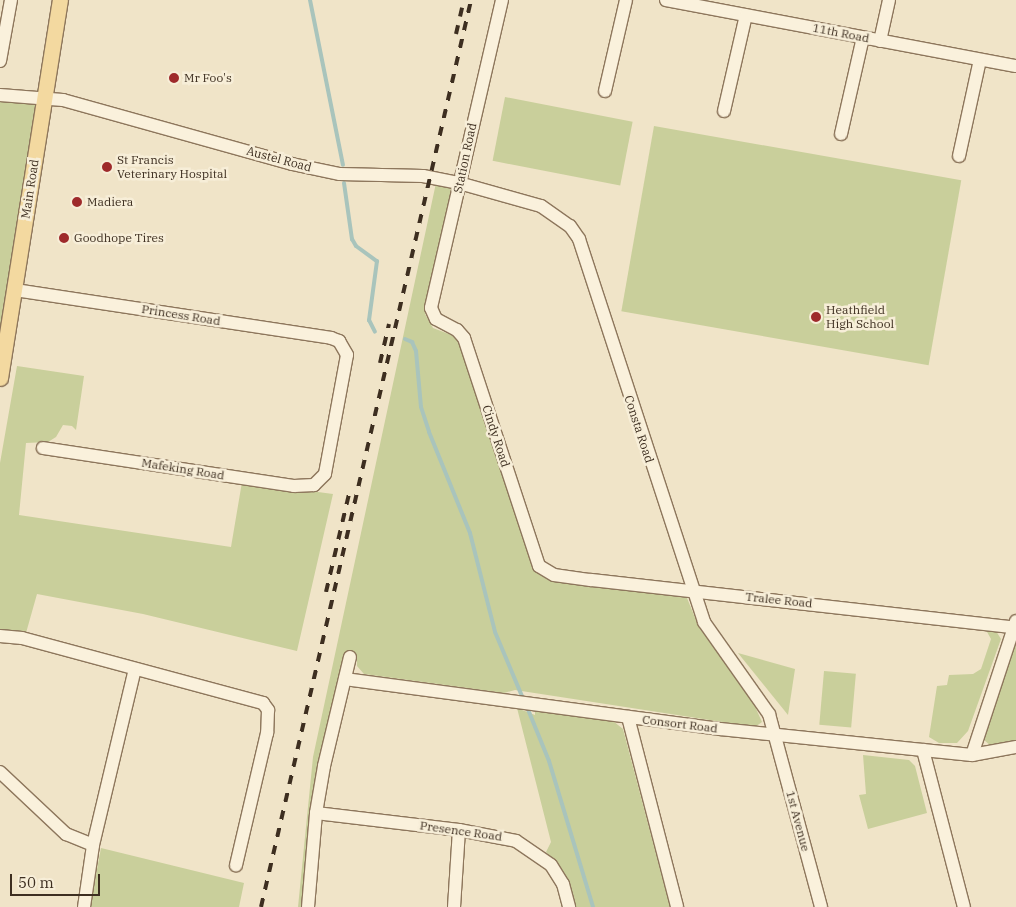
<!DOCTYPE html>
<style>
body{margin:0}
#map{position:relative;width:1016px;height:907px;overflow:hidden;background:#f0e4c8;font-family:"IBM Plex Serif",serif}
div>[style]{position:absolute}
.green>*{inset:0;background:#c9cf9b;transform-origin:0 0}
.stream>*{height:4px;margin:-2px;padding:0 2px;transform-origin:2px;border-radius:2px;background:#a9c4bc}
.roads{filter:drop-shadow(1px 0 #8d765c) drop-shadow(-1px 0 #8d765c) drop-shadow(0 1px #8d765c) drop-shadow(0 -1px #8d765c)}
.minor>*{height:12px;margin:-6px;padding:0 6px;transform-origin:6px;border-radius:6px;background:#faf1dc}
.major>*{height:15px;margin:-7.5px;padding:0 7.5px;transform-origin:7.5px;border-radius:7.5px;background:#f3d9a0}
.rail>*{height:4px;margin-top:-2px;transform-origin:0;background:repeating-linear-gradient(90deg,#3d2e20 0 9px,transparent 0 18px)}
.dots>*{width:14px;height:14px;translate:-50% -50%;box-sizing:border-box;border:2px solid #f7eed8;border-radius:50%}
span{translate:-50% -50%;white-space:nowrap;text-align:center;line-height:1.15;-webkit-text-stroke:5px #f7eed8;paint-order:stroke}
.street-label{font-size:12px;color:#3d2e20}
.poi-label{font-size:12px;color:#3d2e20}
.left{translate:0 -50%;text-align:left}
.scale{position:absolute;left:10px;top:874px;width:90px;height:22px;box-sizing:border-box;border:2px solid #3d2e20;border-top:0;padding-left:6px;font-size:15px;line-height:18px;white-space:nowrap;color:#3d2e20;-webkit-text-stroke:4px #f7eed8;paint-order:stroke}
</style>
<div id="map">
<div class="green">
<i style="clip-path:polygon(0 95px,44px 98px,0 369px)"></i>
<i style="left:505px;top:97px;width:130px;height:65px;rotate:11deg"></i>
<i style="left:654px;top:126px;width:312px;height:188px;rotate:10deg"></i>
<i style="clip-path:polygon(436px 183px,449px 186px,451px 190px,425px 314px,433px 328px,454px 336px,460px 344px,532px 567px,551px 580px,687px 598px,698px 625px,753px 702px,762px 722px,755px 727px,515px 690px,504px 693px,364px 674px,357px 666px,357px 657px,344px 655px,320px 759px,304px 907px,298px 907px,313px 757px)"></i>
<i style="clip-path:polygon(17px 366px,84px 376px,76px 430px,72px 426px,63px 425px,56px 437px,48px 442px,26px 443px,19px 515px,231px 547px,242px 482px,333px 494px,297px 651px,143px 614px,37px 594px,26px 633px,0 629px,0 463px)"></i>
<i style="clip-path:polygon(986px 630px,996px 631px,1001px 639px,968px 731px,957px 743px,939px 743px,929px 737px,937px 686px,947px 685px,949px 675px,973px 674px,981px 669px,991px 639px)"></i>
<i style="clip-path:polygon(1016px 643px,1016px 741px,992px 747px,983px 739px)"></i>
<i style="clip-path:polygon(738px 653px,795px 669px,788px 715px)"></i>
<i style="left:824px;top:671px;width:32px;height:54px;rotate:5deg"></i>
<i style="clip-path:polygon(517px 708px,535px 715px,535px 711px,613px 721px,623px 729px,670px 907px,576px 907px,567px 878px,546px 852px,551px 842px)"></i>
<i style="clip-path:polygon(863px 755px,909px 760px,915px 766px,927px 813px,868px 829px,859px 795px,866px 794px)"></i>
<i style="clip-path:polygon(101px 848px,244px 883px,239px 907px,90px 907px)"></i>
</div>
<div class="stream">
<i style="left:310px;top:0;width:168px;rotate:78.7deg"></i>
<i style="left:344px;top:183px;width:57px;rotate:81.9deg"></i>
<i style="left:352px;top:239px;width:8px;rotate:60deg"></i>
<i style="left:356px;top:246px;width:26px;rotate:36deg"></i>
<i style="left:377px;top:261px;width:60px;rotate:97.7deg"></i>
<i style="left:369px;top:320px;width:13px;rotate:63deg"></i>
<i style="left:405px;top:339px;width:8px;rotate:23deg"></i>
<i style="left:412px;top:342px;width:10px;rotate:66deg"></i>
<i style="left:416px;top:351px;width:56px;rotate:84.9deg"></i>
<i style="left:421px;top:407px;width:26px;rotate:72deg"></i>
<i style="left:429px;top:432px;width:109px;rotate:67.9deg"></i>
<i style="left:470px;top:533px;width:102px;rotate:75.8deg"></i>
<i style="left:495px;top:632px;width:75px;rotate:67.2deg"></i>
<i style="left:527px;top:707px;width:58px;rotate:67.8deg"></i>
<i style="left:549px;top:761px;width:152px;rotate:73.2deg"></i>
</div>
<div class="roads">
<div class="minor">
<i style="left:502px;top:0;width:316px;rotate:103deg"></i>
<i style="left:431px;top:308px;width:12px;rotate:66deg"></i>
<i style="left:436px;top:319px;width:24px;rotate:28deg"></i>
<i style="left:457px;top:330px;width:11px;rotate:49deg"></i>
<i style="left:464px;top:338px;width:240px;rotate:71.8deg"></i>
<i style="left:539px;top:566px;width:17px;rotate:31deg"></i>
<i style="left:554px;top:575px;width:37px;rotate:8deg"></i>
<i style="left:591px;top:580px;width:428px;rotate:6.4deg"></i>
<i style="left:666px;top:0;width:356px;rotate:10.7deg"></i>
<i style="left:880px;top:41px;width:42px;rotate:-77.6deg"></i>
<i style="left:0;top:61px;width:62px;rotate:-79.8deg"></i>
<i style="left:605px;top:91px;width:93px;rotate:-77deg"></i>
<i style="left:0;top:95px;width:63px;rotate:4.5deg"></i>
<i style="left:63px;top:100px;width:238px;rotate:15.6deg"></i>
<i style="left:292px;top:164px;width:49px;rotate:11.8deg"></i>
<i style="left:340px;top:174px;width:83px;rotate:1.4deg"></i>
<i style="left:423px;top:176px;width:37px;rotate:11deg"></i>
<i style="left:459px;top:183px;width:85px;rotate:15.7deg"></i>
<i style="left:541px;top:206px;width:35px;rotate:35deg"></i>
<i style="left:570px;top:226px;width:16px;rotate:55deg"></i>
<i style="left:579px;top:239px;width:403px;rotate:71.9deg"></i>
<i style="left:704px;top:622px;width:113px;rotate:54.8deg"></i>
<i style="left:769px;top:714px;width:200px;rotate:74.9deg"></i>
<i style="left:724px;top:111px;width:98px;rotate:-77.1deg"></i>
<i style="left:841px;top:134px;width:99px;rotate:-77.2deg"></i>
<i style="left:959px;top:156px;width:98px;rotate:-77.7deg"></i>
<i style="left:15px;top:290px;width:320px;rotate:8.6deg"></i>
<i style="left:331px;top:338px;width:9px;rotate:21deg"></i>
<i style="left:339px;top:341px;width:16px;rotate:60deg"></i>
<i style="left:347px;top:355px;width:121px;rotate:100.5deg"></i>
<i style="left:325px;top:474px;width:16px;rotate:135deg"></i>
<i style="left:314px;top:485px;width:20px;rotate:177deg"></i>
<i style="left:294px;top:486px;width:254px;rotate:-171.4deg"></i>
<i style="left:0;top:636px;width:22px;rotate:5deg"></i>
<i style="left:22px;top:638px;width:250px;rotate:15.1deg"></i>
<i style="left:263px;top:703px;width:9px;rotate:54deg"></i>
<i style="left:268px;top:710px;width:23px;rotate:92deg"></i>
<i style="left:267px;top:733px;width:136px;rotate:103.2deg"></i>
<i style="left:345px;top:679px;width:378px;rotate:7.6deg"></i>
<i style="left:720px;top:729px;width:204px;rotate:5.9deg"></i>
<i style="left:923px;top:750px;width:49px;rotate:5.8deg"></i>
<i style="left:972px;top:755px;width:45px;rotate:-10.3deg"></i>
<i style="left:628px;top:717px;width:196px;rotate:75.5deg"></i>
<i style="left:923px;top:750px;width:162px;rotate:75.4deg"></i>
<i style="left:972px;top:755px;width:141px;rotate:-71.8deg"></i>
<i style="left:0;top:772px;width:91px;rotate:43.2deg"></i>
<i style="left:66px;top:834px;width:29px;rotate:22deg"></i>
<i style="left:316px;top:813px;width:144px;rotate:6.8deg"></i>
<i style="left:459px;top:830px;width:58px;rotate:10.9deg"></i>
<i style="left:516px;top:841px;width:42px;rotate:34.4deg"></i>
<i style="left:551px;top:865px;width:22px;rotate:58deg"></i>
<i style="left:563px;top:884px;width:24px;rotate:75deg"></i>
<i style="left:84px;top:907px;width:63px;rotate:-81.7deg"></i>
<i style="left:93px;top:845px;width:181px;rotate:-76.6deg"></i>
<i style="left:308px;top:907px;width:94px;rotate:-85.1deg"></i>
<i style="left:316px;top:813px;width:48px;rotate:-80.3deg"></i>
<i style="left:324px;top:766px;width:112px;rotate:-76.6deg"></i>
<i style="left:454px;top:907px;width:77px;rotate:-86.3deg"></i>
</div>
<div class="major">
<i style="left:0;top:378px;width:383px;rotate:-81deg"></i>
</div>
</div>
<div class="rail">
<i style="left:456px;top:34px;width:35px;rotate:-77deg"></i>
<i style="left:380px;top:363px;width:40px;rotate:-77deg"></i>
<i style="left:326px;top:592px;width:101px;rotate:-76.8deg"></i>
<i style="left:261px;top:907px;width:931px;rotate:-76.96deg"></i>
</div>
<div class="dots">
<i style="left:174px;top:78px;background:#9e2a2b"></i>
<i style="left:107px;top:167px;background:#9e2a2b"></i>
<i style="left:77px;top:202px;background:#9e2a2b"></i>
<i style="left:64px;top:238px;background:#9e2a2b"></i>
<i style="left:816px;top:317px;background:#9e2a2b"></i>
</div>
<div class="street-label">
<span style="left:841px;top:33px;rotate:11deg">11th Road</span>
<span style="left:465px;top:158px;rotate:-78deg">Station Road</span>
<span style="left:279px;top:159px;rotate:15deg">Austel Road</span>
<span style="left:30px;top:189px;rotate:-81deg">Main Road</span>
<span style="left:181px;top:315px;rotate:9deg">Princess Road</span>
<span style="left:639px;top:429px;rotate:72deg">Consta Road</span>
<span style="left:496px;top:436px;rotate:72deg">Cindy Road</span>
<span style="left:183px;top:469px;rotate:9deg">Mafeking Road</span>
<span style="left:779px;top:600px;rotate:6deg">Tralee Road</span>
<span style="left:680px;top:724px;rotate:7deg">Consort Road</span>
<span style="left:798px;top:821px;rotate:75deg">1st Avenue</span>
<span style="left:461px;top:831px;rotate:8deg">Presence Road</span>
</div>
<div class="poi-label">
<span class="left" style="left:184px;top:78px">Mr Foo's</span>
<span class="left" style="left:117px;top:167px">St Francis<br>Veterinary Hospital</span>
<span class="left" style="left:87px;top:202px">Madiera</span>
<span class="left" style="left:74px;top:238px">Goodhope Tires</span>
<span class="left" style="left:826px;top:317px">Heathfield<br>High School</span>
</div>
<div class="scale">50 m</div>
</div>
